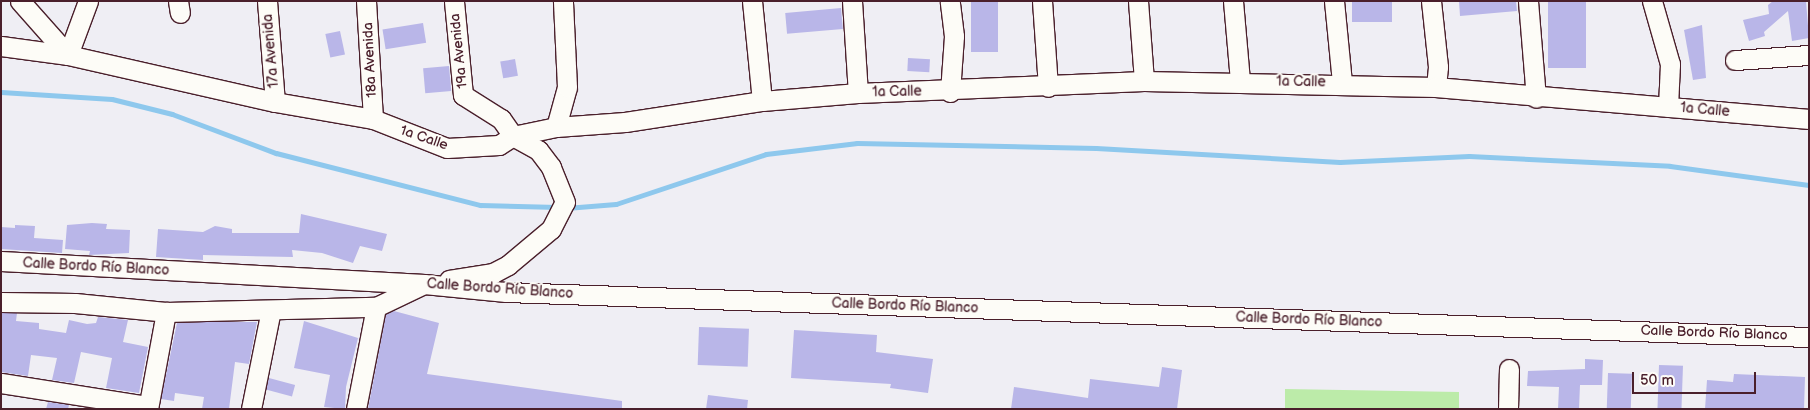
<!DOCTYPE html>
<meta charset="utf-8">
<style>
body{margin:0}
#map{position:relative;width:1810px;height:410px;overflow:hidden;background:#efeef4;font-family:"Balsamiq Sans",sans-serif}
div>[style]{position:absolute}
.green>*{inset:0;background:#bceba9}
.stream>*{height:5px;margin:-2.5px;padding:0 2.5px;transform-origin:2.5px;border-radius:2.5px;background:#8ec8ed}
.building>*{inset:0;background:#b9b6e8;transform-origin:0 0}
.roads{filter:drop-shadow(1px 0 #4a1f2b) drop-shadow(-1px 0 #4a1f2b) drop-shadow(0 1px #4a1f2b) drop-shadow(0 -1px #4a1f2b)}
.minor>*{height:19px;margin:-9.5px;padding:0 9.5px;transform-origin:9.5px;border-radius:9.5px;background:#fdfcf7}
span{translate:-50% -50%;white-space:nowrap;text-align:center;line-height:1.15;-webkit-text-stroke:4px #fdfcf7;paint-order:stroke}
.street-label{font-size:14px;color:#4a1f2b}
.frame{position:absolute;inset:0;border:2px solid #4a1f2b;pointer-events:none}
.scale{position:absolute;left:1632px;top:372px;width:124px;height:22px;box-sizing:border-box;border:2px solid #4a1f2b;border-top:0;padding-left:6px;font-size:15px;line-height:18px;white-space:nowrap;color:#4a1f2b;-webkit-text-stroke:4px #fdfcf7;paint-order:stroke}
</style>
<div id="map">
<div class="green">
<i style="clip-path:polygon(1285px 389px,1459px 392px,1459px 409px,1285px 409px)"></i>
</div>
<div class="stream">
<i style="left:1px;top:92px;width:111px;rotate:3.6deg"></i>
<i style="left:112px;top:99px;width:62px;rotate:14deg"></i>
<i style="left:172px;top:114px;width:111px;rotate:20.6deg"></i>
<i style="left:276px;top:153px;width:211px;rotate:14.3deg"></i>
<i style="left:480px;top:205px;width:78px;rotate:1.5deg"></i>
<i style="left:566px;top:208px;width:50px;rotate:-4.6deg"></i>
<i style="left:616px;top:204px;width:158px;rotate:-18.4deg"></i>
<i style="left:766px;top:154px;width:92px;rotate:-6.9deg"></i>
<i style="left:857px;top:143px;width:239px;rotate:1.2deg"></i>
<i style="left:1096px;top:148px;width:244px;rotate:3.3deg"></i>
<i style="left:1340px;top:162px;width:129px;rotate:-2.7deg"></i>
<i style="left:1469px;top:156px;width:201px;rotate:2.8deg"></i>
<i style="left:1670px;top:166px;width:140px;rotate:7.8deg"></i>
</div>
<div class="building">
<i style="left:971px;top:1px;width:27px;height:51px"></i>
<i style="left:1352px;top:1px;width:40px;height:21px"></i>
<i style="clip-path:polygon(1459px 1px,1516px 1px,1517px 11px,1460px 16px)"></i>
<i style="left:1548px;top:1px;width:38px;height:67px"></i>
<i style="clip-path:polygon(1773px 1px,1806px 1px,1809px 38px,1792px 41px,1788px 11px,1764px 32px,1765px 36px,1749px 41px,1743px 20px,1769px 14px,1768px 5px)"></i>
<i style="left:841px;top:8px;width:21px;height:56px;rotate:85deg"></i>
<i style="left:423px;top:23px;width:20px;height:41px;rotate:81deg"></i>
<i style="clip-path:polygon(1702px 25px,1706px 78px,1693px 80px,1684px 30px)"></i>
<i style="left:340px;top:31px;width:24px;height:15px;rotate:78deg"></i>
<i style="left:908px;top:58px;width:22px;height:13px;rotate:3deg"></i>
<i style="left:515px;top:59px;width:17px;height:15px;rotate:80deg"></i>
<i style="left:449px;top:66px;width:25px;height:26px;rotate:85deg"></i>
<i style="clip-path:polygon(301px 214px,387px 234px,382px 251px,360px 246px,353px 263px,322px 253px,292px 250px,293px 257px,203px 255px,203px 260px,156px 257px,158px 229px,203px 232px,215px 226px,232px 229px,232px 233px,299px 233px)"></i>
<i style="clip-path:polygon(92px 223px,107px 224px,106px 229px,130px 230px,129px 253px,89px 255px,90px 251px,65px 249px,67px 225px)"></i>
<i style="clip-path:polygon(15px 225px,35px 226px,34px 238px,63px 240px,62px 253px,1px 249px,1px 227px,15px 228px)"></i>
<i style="clip-path:polygon(394px 311px,439px 323px,427px 374px,622px 401px,622px 409px,368px 409px,386px 314px)"></i>
<i style="clip-path:polygon(1px 313px,17px 313px,16px 321px,39px 323px,39px 329px,66px 333px,69px 320px,87px 324px,96px 323px,98px 317px,128px 320px,123px 342px,148px 347px,139px 393px,106px 388px,112px 358px,81px 352px,74px 383px,52px 380px,57px 358px,31px 355px,28px 376px,1px 372px)"></i>
<i style="clip-path:polygon(304px 321px,358px 338px,346px 387px,345px 409px,324px 407px,330px 375px,294px 368px)"></i>
<i style="clip-path:polygon(200px 322px,257px 322px,249px 364px,235px 362px,229px 409px,202px 409px,204px 397px,175px 393px,174px 401px,161px 399px,177px 323px)"></i>
<i style="left:699px;top:327px;width:50px;height:38px;rotate:2deg"></i>
<i style="clip-path:polygon(794px 330px,877px 335px,876px 352px,933px 359px,928px 393px,890px 388px,891px 384px,791px 378px)"></i>
<i style="clip-path:polygon(1585px 359px,1603px 360px,1602px 385px,1580px 385px,1579px 409px,1558px 409px,1559px 387px,1527px 386px,1528px 371px,1585px 369px)"></i>
<i style="left:1659px;top:365px;width:24px;height:44px;rotate:2deg"></i>
<i style="clip-path:polygon(1162px 367px,1182px 370px,1177px 409px,1011px 409px,1014px 387px,1088px 398px,1090px 379px,1159px 387px)"></i>
<i style="left:1608px;top:373px;width:24px;height:36px;rotate:2deg"></i>
<i style="clip-path:polygon(1734px 374px,1805px 377px,1804px 409px,1705px 409px,1707px 380px,1733px 382px)"></i>
<i style="left:269px;top:378px;width:27px;height:12px;rotate:15deg"></i>
<i style="clip-path:polygon(708px 395px,748px 400px,747px 409px,706px 409px)"></i>
<i style="clip-path:polygon(48px 402px,69px 405px,68px 409px,46px 409px)"></i>
</div>
<div class="roads">
<div class="minor">
<i style="left:20px;top:1px;width:72px;rotate:48.4deg"></i>
<i style="left:68px;top:55px;width:58px;rotate:-69.7deg"></i>
<i style="left:178px;top:1px;width:12px;rotate:81deg"></i>
<i style="left:267px;top:1px;width:101px;rotate:85.5deg"></i>
<i style="left:366px;top:1px;width:118px;rotate:86.6deg"></i>
<i style="left:752px;top:1px;width:100px;rotate:84.3deg"></i>
<i style="left:852px;top:1px;width:92px;rotate:86.3deg"></i>
<i style="left:1042px;top:1px;width:86px;rotate:86deg"></i>
<i style="left:1138px;top:1px;width:80px;rotate:85.7deg"></i>
<i style="left:1233px;top:1px;width:80px;rotate:85deg"></i>
<i style="left:1334px;top:1px;width:82px;rotate:84.4deg"></i>
<i style="left:1431px;top:1px;width:66px;rotate:83.9deg"></i>
<i style="left:1438px;top:67px;width:20px;rotate:96deg"></i>
<i style="left:1528px;top:1px;width:97px;rotate:85.3deg"></i>
<i style="left:1652px;top:1px;width:66px;rotate:74.1deg"></i>
<i style="left:1670px;top:64px;width:43px;rotate:92.7deg"></i>
<i style="left:1px;top:46px;width:68px;rotate:7.7deg"></i>
<i style="left:68px;top:55px;width:212px;rotate:12.8deg"></i>
<i style="left:275px;top:102px;width:99px;rotate:9.8deg"></i>
<i style="left:373px;top:119px;width:79px;rotate:21.4deg"></i>
<i style="left:447px;top:148px;width:52px;rotate:-3.3deg"></i>
<i style="left:499px;top:145px;width:17px;rotate:-33deg"></i>
<i style="left:513px;top:136px;width:44px;rotate:-11.8deg"></i>
<i style="left:556px;top:127px;width:69px;rotate:-4.1deg"></i>
<i style="left:625px;top:122px;width:139px;rotate:-8.7deg"></i>
<i style="left:762px;top:101px;width:96px;rotate:-4.8deg"></i>
<i style="left:858px;top:93px;width:286px;rotate:-2.4deg"></i>
<i style="left:1144px;top:81px;width:292px;rotate:1.2deg"></i>
<i style="left:1436px;top:87px;width:374px;rotate:4.9deg"></i>
<i style="left:1735px;top:60px;width:74px;rotate:-3.9deg"></i>
<i style="left:950px;top:92px;width:56px;rotate:-85.9deg"></i>
<i style="left:954px;top:36px;width:35px;rotate:-97deg"></i>
<i style="left:556px;top:127px;width:41px;rotate:-74.6deg"></i>
<i style="left:567px;top:87px;width:86px;rotate:-92.7deg"></i>
<i style="left:1px;top:261px;width:424px;rotate:3.1deg"></i>
<i style="left:424px;top:284px;width:82px;rotate:5.6deg"></i>
<i style="left:506px;top:292px;width:1304px;rotate:1.98deg"></i>
<i style="left:449px;top:280px;width:45px;rotate:-9deg"></i>
<i style="left:493px;top:273px;width:17px;rotate:-28deg"></i>
<i style="left:508px;top:265px;width:56px;rotate:-39.9deg"></i>
<i style="left:551px;top:229px;width:30px;rotate:-63deg"></i>
<i style="left:565px;top:202px;width:38px;rotate:-112deg"></i>
<i style="left:551px;top:167px;width:21px;rotate:-127deg"></i>
<i style="left:538px;top:150px;width:29px;rotate:-151deg"></i>
<i style="left:513px;top:136px;width:21px;rotate:-125deg"></i>
<i style="left:501px;top:119px;width:45px;rotate:-147.7deg"></i>
<i style="left:463px;top:95px;width:94px;rotate:-95.5deg"></i>
<i style="left:1px;top:302px;width:74px;rotate:0.8deg"></i>
<i style="left:75px;top:303px;width:91px;rotate:5.6deg"></i>
<i style="left:166px;top:312px;width:210px;rotate:-1.4deg"></i>
<i style="left:376px;top:307px;width:51px;rotate:-25.6deg"></i>
<i style="left:1px;top:383px;width:149px;rotate:8.9deg"></i>
<i style="left:148px;top:409px;width:99px;rotate:-79.5deg"></i>
<i style="left:251px;top:409px;width:101px;rotate:-78.6deg"></i>
<i style="left:356px;top:409px;width:104px;rotate:-78.9deg"></i>
<i style="left:1508px;top:409px;width:40px;rotate:-88.6deg"></i>
</div>
</div>
<div class="street-label">
<span style="left:271px;top:51px;rotate:-95deg">17a Avenida</span>
<span style="left:459px;top:51px;rotate:-96deg">19a Avenida</span>
<span style="left:370px;top:60px;rotate:-93deg">18a Avenida</span>
<span style="left:1301px;top:82px;rotate:1deg">1a Calle</span>
<span style="left:897px;top:92px;rotate:-1deg">1a Calle</span>
<span style="left:1705px;top:110px;rotate:5deg">1a Calle</span>
<span style="left:424px;top:138px;rotate:19deg">1a Calle</span>
<span style="left:96px;top:267px;rotate:3deg">Calle Bordo Río Blanco</span>
<span style="left:500px;top:289px;rotate:4deg">Calle Bordo Río Blanco</span>
<span style="left:905px;top:306px;rotate:2deg">Calle Bordo Río Blanco</span>
<span style="left:1309px;top:320px;rotate:2deg">Calle Bordo Río Blanco</span>
<span style="left:1714px;top:333px;rotate:2deg">Calle Bordo Río Blanco</span>
</div>
<div class="frame"></div>
<div class="scale">50 m</div>
</div>
